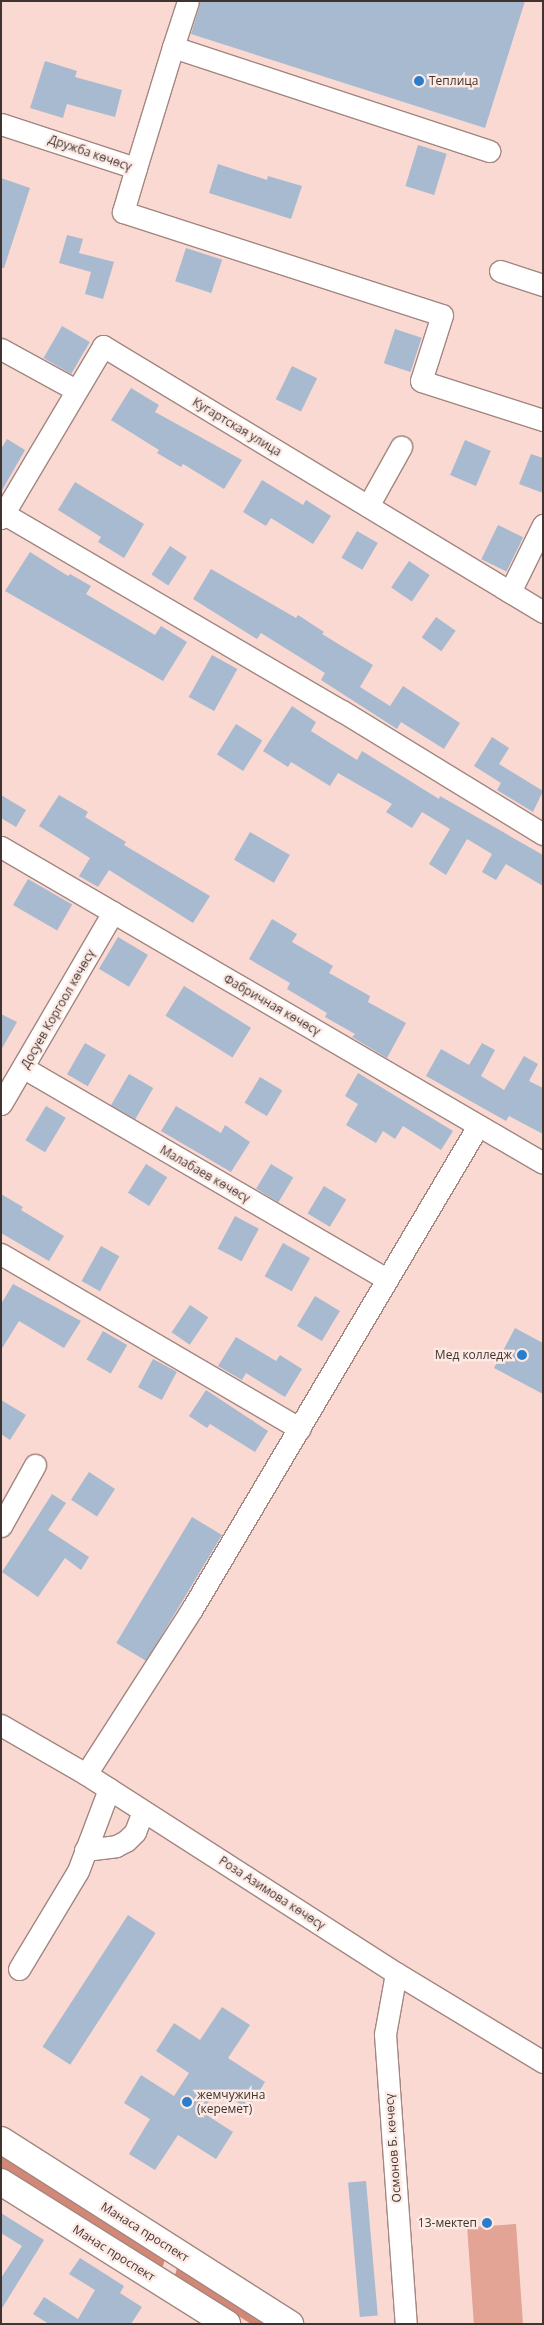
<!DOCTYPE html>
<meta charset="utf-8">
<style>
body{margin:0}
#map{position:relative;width:544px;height:2325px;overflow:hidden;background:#f9d9d2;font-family:"Open Sans",sans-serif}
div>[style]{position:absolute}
.green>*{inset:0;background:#e3a496;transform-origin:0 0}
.forest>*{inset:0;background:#d38777}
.building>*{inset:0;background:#a7bad0;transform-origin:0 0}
.roads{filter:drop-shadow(1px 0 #a38680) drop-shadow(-1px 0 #a38680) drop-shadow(0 1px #a38680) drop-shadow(0 -1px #a38680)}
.minor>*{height:21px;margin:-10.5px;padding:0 10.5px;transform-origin:10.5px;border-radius:10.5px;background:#fff}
.major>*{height:26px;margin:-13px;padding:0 13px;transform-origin:13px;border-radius:13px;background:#fff}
.dots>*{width:14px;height:14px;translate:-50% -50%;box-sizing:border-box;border:2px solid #fdeae5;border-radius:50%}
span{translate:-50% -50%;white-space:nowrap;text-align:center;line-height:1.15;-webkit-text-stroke:4.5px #fdeae5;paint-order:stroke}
.poi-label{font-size:12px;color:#403431}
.left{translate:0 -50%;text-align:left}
.right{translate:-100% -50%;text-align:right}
.street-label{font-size:12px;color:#403431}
.frame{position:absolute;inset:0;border:2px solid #403431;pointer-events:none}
</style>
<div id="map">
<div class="green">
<i style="left:516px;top:2224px;width:100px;height:49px;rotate:86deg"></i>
</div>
<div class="forest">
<i style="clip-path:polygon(1px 2152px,165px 2259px,163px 2266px,155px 2266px,1px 2168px)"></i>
<i style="clip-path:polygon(178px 2265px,273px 2324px,251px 2324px,175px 2275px)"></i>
</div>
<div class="building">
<i style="clip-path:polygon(201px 1px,525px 1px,485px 128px,191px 34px)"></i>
<i style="clip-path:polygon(45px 61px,77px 71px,75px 77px,122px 90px,115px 117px,67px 104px,63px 118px,30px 108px)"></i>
<i style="left:418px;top:145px;width:30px;height:43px;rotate:17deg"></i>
<i style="clip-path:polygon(218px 164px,267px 180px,268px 176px,302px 186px,291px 219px,209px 193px)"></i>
<i style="clip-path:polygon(1px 178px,30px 188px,4px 268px,1px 268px)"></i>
<i style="clip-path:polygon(67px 235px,83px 239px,79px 253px,114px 262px,103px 299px,85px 294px,91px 272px,59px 263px)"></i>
<i style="left:186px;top:248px;width:38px;height:35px;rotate:18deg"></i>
<i style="left:62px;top:326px;width:32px;height:37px;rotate:30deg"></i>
<i style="left:395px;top:329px;width:28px;height:36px;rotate:18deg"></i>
<i style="left:292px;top:366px;width:28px;height:37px;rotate:26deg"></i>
<i style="clip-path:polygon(131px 388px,159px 405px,155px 412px,242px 460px,224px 489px,183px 464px,181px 467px,157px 453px,159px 450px,111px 420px)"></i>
<i style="clip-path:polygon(7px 439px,25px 450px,1px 492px,1px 449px)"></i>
<i style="left:465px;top:440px;width:28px;height:38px;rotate:23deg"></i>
<i style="clip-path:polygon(531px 454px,543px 458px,543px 493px,519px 484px)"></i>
<i style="clip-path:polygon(262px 480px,303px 505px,306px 500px,331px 516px,313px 544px,271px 518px,266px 526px,243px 512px)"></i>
<i style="clip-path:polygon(75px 482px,144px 524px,124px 558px,98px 542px,101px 537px,58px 510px)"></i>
<i style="left:498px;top:525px;width:28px;height:38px;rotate:26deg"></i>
<i style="left:357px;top:531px;width:24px;height:31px;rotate:30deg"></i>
<i style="left:170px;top:546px;width:20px;height:34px;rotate:33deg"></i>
<i style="clip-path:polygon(30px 552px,68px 576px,70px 574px,91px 586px,86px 594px,155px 635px,161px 626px,187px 642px,163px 681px,5px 591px)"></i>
<i style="left:409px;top:561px;width:25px;height:32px;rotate:34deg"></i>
<i style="clip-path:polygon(211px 569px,296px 618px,298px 615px,324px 632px,322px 634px,373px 665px,360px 687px,390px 706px,403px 686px,460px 723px,444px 749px,401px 722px,397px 729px,321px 680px,325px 673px,261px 633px,257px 639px,193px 599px)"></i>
<i style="left:436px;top:617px;width:24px;height:25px;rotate:35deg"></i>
<i style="left:212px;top:655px;width:29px;height:48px;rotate:29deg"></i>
<i style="clip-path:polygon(292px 706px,316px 722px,311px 731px,357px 760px,362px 751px,439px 799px,440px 796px,543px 855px,543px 886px,506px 864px,496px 880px,482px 872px,492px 854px,467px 839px,446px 875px,429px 864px,450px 829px,422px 812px,412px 828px,386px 812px,392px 804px,338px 773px,330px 786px,291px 762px,288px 767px,263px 751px)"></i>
<i style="left:236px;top:724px;width:31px;height:36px;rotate:32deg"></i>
<i style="clip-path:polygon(492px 737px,509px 748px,499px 764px,543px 791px,533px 812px,497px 790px,501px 783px,474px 766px)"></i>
<i style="clip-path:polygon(1px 795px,26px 810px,16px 827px,1px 818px)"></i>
<i style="clip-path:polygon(59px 795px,88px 812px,85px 817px,126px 842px,124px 845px,210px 896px,193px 923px,109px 870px,98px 887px,79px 876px,90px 858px,39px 826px)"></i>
<i style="left:250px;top:832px;width:46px;height:32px;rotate:30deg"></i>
<i style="left:28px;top:879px;width:51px;height:30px;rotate:30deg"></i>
<i style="clip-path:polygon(272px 919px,297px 934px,292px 942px,333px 966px,329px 973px,370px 996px,368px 1002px,406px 1023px,387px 1058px,352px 1037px,355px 1034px,325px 1017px,327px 1013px,287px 989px,290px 983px,249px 959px)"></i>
<i style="left:118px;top:937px;width:35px;height:37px;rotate:31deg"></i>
<i style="left:184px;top:986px;width:79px;height:35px;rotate:32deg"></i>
<i style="clip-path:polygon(1px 1014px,17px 1022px,1px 1050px)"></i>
<i style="left:85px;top:1043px;width:24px;height:36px;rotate:30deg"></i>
<i style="clip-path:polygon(482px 1043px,495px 1050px,481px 1076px,504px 1090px,524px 1056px,538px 1064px,529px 1081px,543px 1088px,543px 1134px,509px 1116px,506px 1121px,426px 1076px,441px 1049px,469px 1065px)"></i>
<i style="clip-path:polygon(358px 1073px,453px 1131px,441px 1150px,403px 1126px,395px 1139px,383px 1131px,376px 1143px,346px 1125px,358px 1104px,345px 1096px)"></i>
<i style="left:129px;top:1074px;width:28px;height:36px;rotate:30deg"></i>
<i style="left:260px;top:1077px;width:26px;height:30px;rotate:31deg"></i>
<i style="left:46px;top:1106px;width:23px;height:40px;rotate:31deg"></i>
<i style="clip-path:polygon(176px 1106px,221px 1133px,225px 1125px,250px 1142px,231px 1172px,161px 1131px)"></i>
<i style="left:146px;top:1164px;width:25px;height:34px;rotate:32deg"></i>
<i style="left:271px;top:1164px;width:26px;height:29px;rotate:31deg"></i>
<i style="left:324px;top:1186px;width:26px;height:32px;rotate:31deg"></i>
<i style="clip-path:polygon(1px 1194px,23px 1207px,21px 1210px,64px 1236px,49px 1261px,1px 1233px)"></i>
<i style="left:235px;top:1216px;width:27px;height:37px;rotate:28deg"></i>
<i style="left:283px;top:1243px;width:31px;height:38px;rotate:29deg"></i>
<i style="left:101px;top:1246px;width:21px;height:40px;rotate:29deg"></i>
<i style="clip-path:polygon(13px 1284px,81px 1321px,64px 1348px,19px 1321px,1px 1350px,1px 1304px)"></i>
<i style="left:315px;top:1296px;width:29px;height:35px;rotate:31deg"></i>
<i style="left:190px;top:1305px;width:22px;height:33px;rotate:34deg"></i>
<i style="clip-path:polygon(515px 1328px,543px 1343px,543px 1394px,494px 1368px)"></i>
<i style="left:103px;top:1331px;width:28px;height:33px;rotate:30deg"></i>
<i style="clip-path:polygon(236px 1337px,276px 1361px,280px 1355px,302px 1369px,285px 1397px,246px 1373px,242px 1380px,218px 1366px)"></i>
<i style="left:153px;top:1359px;width:27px;height:32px;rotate:28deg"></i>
<i style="clip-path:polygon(206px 1390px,268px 1431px,255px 1452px,210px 1424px,207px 1428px,189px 1416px)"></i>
<i style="clip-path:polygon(1px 1400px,26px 1415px,10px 1440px,1px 1434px)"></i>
<i style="left:89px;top:1472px;width:31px;height:33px;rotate:33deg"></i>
<i style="clip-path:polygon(52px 1494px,66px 1503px,48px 1530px,89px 1557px,81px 1570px,65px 1558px,38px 1597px,2px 1572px)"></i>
<i style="left:192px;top:1517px;width:35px;height:147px;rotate:31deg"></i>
<i style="left:128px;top:1915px;width:33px;height:157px;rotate:33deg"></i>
<i style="clip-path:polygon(222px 2007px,250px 2025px,228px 2058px,265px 2082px,248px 2109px,217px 2089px,202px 2112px,233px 2132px,216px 2159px,178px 2135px,155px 2170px,129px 2154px,150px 2119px,124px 2103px,141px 2075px,174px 2096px,189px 2073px,156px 2051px,174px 2023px,200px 2040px)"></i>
<i style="left:366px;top:2181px;width:135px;height:18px;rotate:85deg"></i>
<i style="clip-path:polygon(1px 2213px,44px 2240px,1px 2310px,1px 2278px,22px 2246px,1px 2233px)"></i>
<i style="clip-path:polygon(80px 2258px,124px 2286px,120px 2293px,142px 2307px,131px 2324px,49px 2324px,33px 2314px,44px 2297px,78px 2319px,95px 2290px,69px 2274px)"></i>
</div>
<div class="roads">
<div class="minor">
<i style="left:173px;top:47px;width:48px;rotate:-71.9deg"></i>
<i style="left:1px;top:124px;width:142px;rotate:18.1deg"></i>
<i style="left:136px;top:168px;width:46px;rotate:106.5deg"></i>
<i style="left:123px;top:212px;width:335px;rotate:17.9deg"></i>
<i style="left:442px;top:315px;width:69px;rotate:107.7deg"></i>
<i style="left:421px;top:381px;width:128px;rotate:17.7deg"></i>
<i style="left:136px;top:168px;width:127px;rotate:-73deg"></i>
<i style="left:173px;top:47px;width:333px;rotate:18.2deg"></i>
<i style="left:500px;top:271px;width:45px;rotate:18deg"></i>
<i style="left:1px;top:349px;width:85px;rotate:28.7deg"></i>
<i style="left:368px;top:506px;width:68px;rotate:-60.8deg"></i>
<i style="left:1px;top:512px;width:395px;rotate:30.3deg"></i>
<i style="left:342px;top:711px;width:236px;rotate:31.5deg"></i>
<i style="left:1px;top:518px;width:200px;rotate:-59.3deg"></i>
<i style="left:103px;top:346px;width:514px;rotate:31.15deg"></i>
<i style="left:510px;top:592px;width:75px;rotate:-63.8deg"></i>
<i style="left:1px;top:847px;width:627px;rotate:30.24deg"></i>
<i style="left:24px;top:1068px;width:419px;rotate:30.2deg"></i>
<i style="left:1px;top:1104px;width:222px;rotate:-59.7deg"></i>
<i style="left:1px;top:1254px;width:346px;rotate:30.3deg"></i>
<i style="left:1px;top:1526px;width:70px;rotate:-60.9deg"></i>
<i style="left:1px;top:1725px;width:98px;rotate:30deg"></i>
<i style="left:86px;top:1774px;width:368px;rotate:32.7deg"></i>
<i style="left:396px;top:1973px;width:172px;rotate:31.2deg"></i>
<i style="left:86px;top:1774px;width:196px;rotate:-57.3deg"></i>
<i style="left:192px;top:1609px;width:561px;rotate:-59.37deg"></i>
<i style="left:85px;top:1850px;width:31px;rotate:-7deg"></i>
<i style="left:116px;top:1846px;width:11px;rotate:-27deg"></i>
<i style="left:126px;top:1841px;width:13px;rotate:-45deg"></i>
<i style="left:135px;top:1832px;width:22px;rotate:-69deg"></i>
<i style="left:19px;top:1969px;width:114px;rotate:-59deg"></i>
<i style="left:78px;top:1871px;width:88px;rotate:-69.3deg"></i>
<i style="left:396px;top:1973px;width:62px;rotate:100.2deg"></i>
<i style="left:385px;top:2034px;width:291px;rotate:85.9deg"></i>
</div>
<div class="major">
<i style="left:1px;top:2140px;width:343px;rotate:32.5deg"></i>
<i style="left:1px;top:2182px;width:267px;rotate:32.1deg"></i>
</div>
</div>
<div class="dots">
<i style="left:419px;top:81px;background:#2b7dcc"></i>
<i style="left:522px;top:1355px;background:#2b7dcc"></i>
<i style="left:187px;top:2102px;background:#2b7dcc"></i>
<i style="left:487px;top:2223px;background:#2b7dcc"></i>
</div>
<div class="poi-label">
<span class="left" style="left:429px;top:81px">Теплица</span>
<span class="right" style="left:512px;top:1355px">Мед колледж</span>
<span class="left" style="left:197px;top:2102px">жемчужина<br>(керемет)</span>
<span class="right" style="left:477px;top:2223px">13-мектеп</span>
</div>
<div class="street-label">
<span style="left:90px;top:153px;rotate:19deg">Дружба көчөсү</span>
<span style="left:237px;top:427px;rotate:31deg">Кугартская улица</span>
<span style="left:272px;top:1005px;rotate:30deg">Фабричная көчөсү</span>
<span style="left:58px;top:1009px;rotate:-60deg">Досуев Коргоол көчөсү</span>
<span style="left:205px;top:1174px;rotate:30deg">Малабаев көчөсү</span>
<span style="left:272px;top:1893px;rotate:33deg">Роза Азимова көчөсү</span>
<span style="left:393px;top:2148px;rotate:-94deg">Осмонов Б. көчөсү</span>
<span style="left:145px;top:2232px;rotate:32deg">Манаса проспект</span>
<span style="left:114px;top:2253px;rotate:32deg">Манас проспект</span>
</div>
<div class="frame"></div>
</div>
